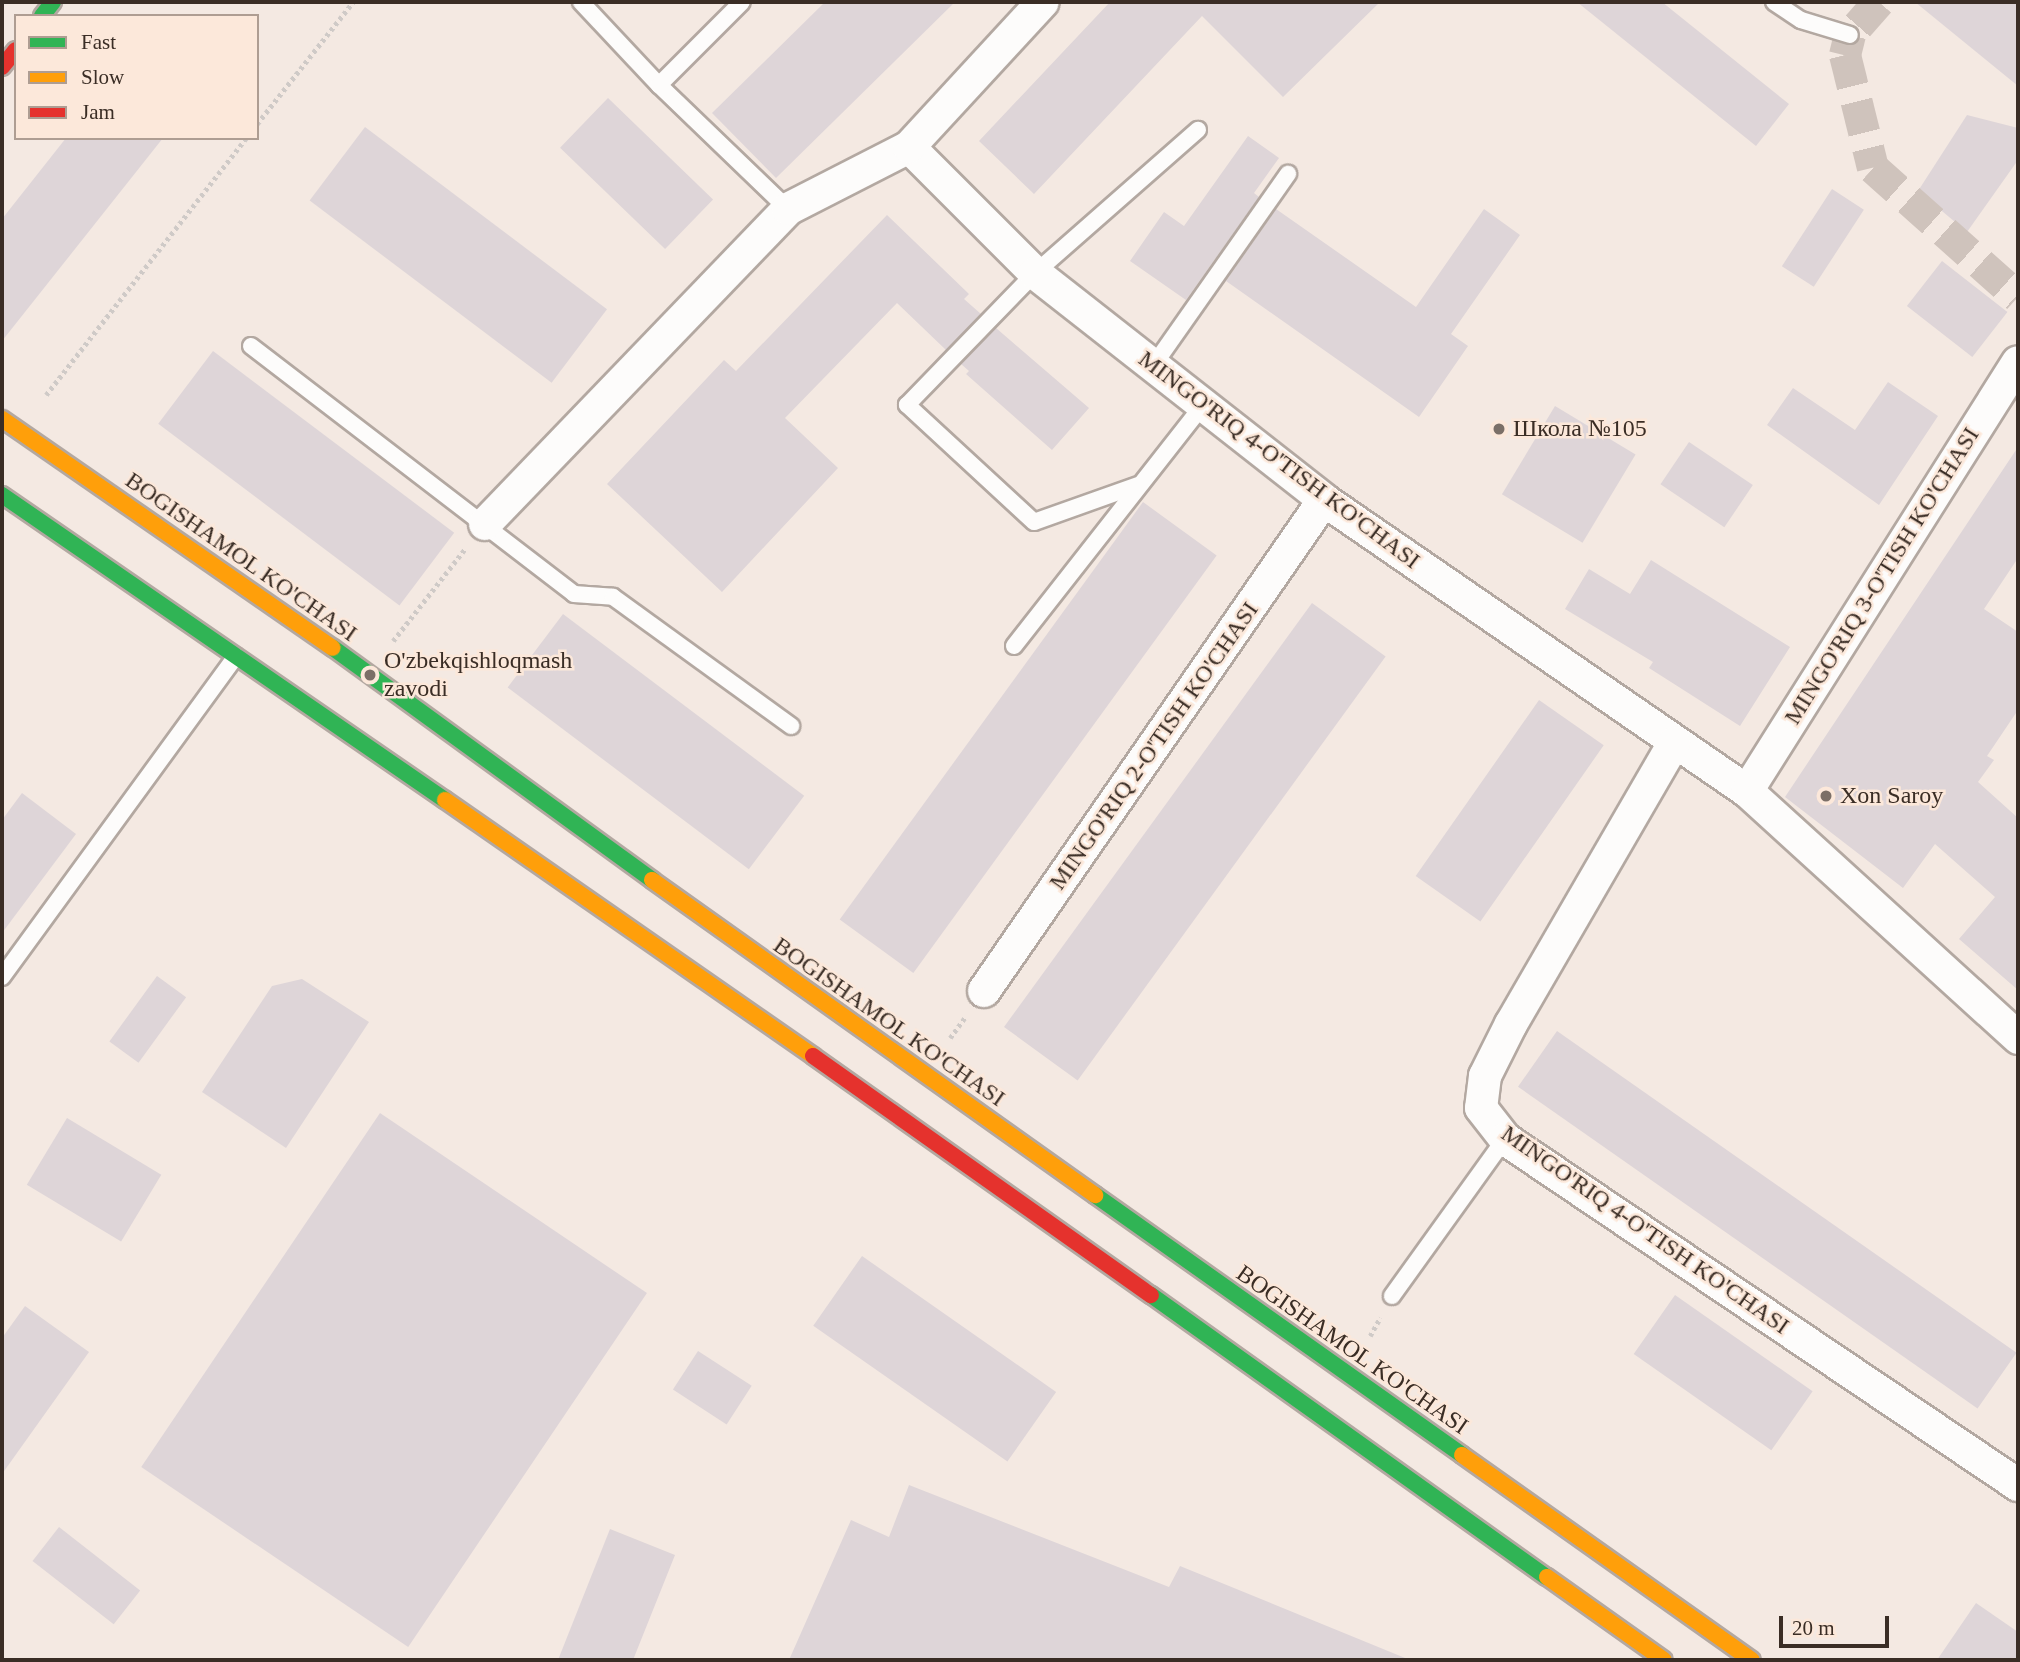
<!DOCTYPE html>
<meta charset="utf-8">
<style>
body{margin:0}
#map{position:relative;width:2020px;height:1662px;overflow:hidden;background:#f4e9e2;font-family:"Times New Roman",serif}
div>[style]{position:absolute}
.building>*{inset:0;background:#ded5d8;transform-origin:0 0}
.street-tunnel>*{height:32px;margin-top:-16px;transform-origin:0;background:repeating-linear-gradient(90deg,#cfc3bc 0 32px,transparent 0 48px)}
.path>*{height:4.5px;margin-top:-2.25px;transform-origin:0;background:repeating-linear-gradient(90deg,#cfcac7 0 3.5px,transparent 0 7px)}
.roads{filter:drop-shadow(2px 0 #b3a8a1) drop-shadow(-2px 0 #b3a8a1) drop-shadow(0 2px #b3a8a1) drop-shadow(0 -2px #b3a8a1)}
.lane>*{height:16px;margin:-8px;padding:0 8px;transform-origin:8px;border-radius:8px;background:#fdfcfb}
.street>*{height:32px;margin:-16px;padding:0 16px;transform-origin:16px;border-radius:16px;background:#fdfcfb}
.fast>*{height:16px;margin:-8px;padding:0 8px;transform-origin:8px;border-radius:8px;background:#30b455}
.slow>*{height:16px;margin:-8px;padding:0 8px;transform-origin:8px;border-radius:8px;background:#ff9f0a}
.jam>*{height:16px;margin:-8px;padding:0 8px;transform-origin:8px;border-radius:8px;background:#e5322d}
.dots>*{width:19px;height:19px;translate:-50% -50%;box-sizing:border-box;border:4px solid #fce8da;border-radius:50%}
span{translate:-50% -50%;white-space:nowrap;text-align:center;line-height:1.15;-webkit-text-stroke:5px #fce8da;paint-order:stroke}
.poi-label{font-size:24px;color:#3a2d25}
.left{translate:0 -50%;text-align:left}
.street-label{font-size:24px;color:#3a2d25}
.frame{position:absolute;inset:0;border:4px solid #3a2d25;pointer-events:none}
.legend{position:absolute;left:14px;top:14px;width:245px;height:126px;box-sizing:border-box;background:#fce8da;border:2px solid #ae9d92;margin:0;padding:9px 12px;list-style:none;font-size:21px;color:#3a2d25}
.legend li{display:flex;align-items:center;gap:14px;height:35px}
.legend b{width:35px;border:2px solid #ae9d92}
.scale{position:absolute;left:1779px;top:1616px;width:110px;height:32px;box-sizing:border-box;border:4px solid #3a2d25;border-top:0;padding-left:9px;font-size:21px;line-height:24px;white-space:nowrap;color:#3a2d25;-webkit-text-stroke:5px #fce8da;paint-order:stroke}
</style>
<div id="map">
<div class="building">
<i style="clip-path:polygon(825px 2px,955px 2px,776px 178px,712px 113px)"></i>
<i style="clip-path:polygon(1110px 2px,1380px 2px,1283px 97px,1202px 16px,1034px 194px,979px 141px)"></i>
<i style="clip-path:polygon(1577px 2px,1662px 2px,1789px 104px,1756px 146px)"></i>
<i style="clip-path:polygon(1915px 2px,2018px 2px,2018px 86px)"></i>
<i style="left:608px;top:98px;width:146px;height:69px;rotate:44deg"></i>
<i style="clip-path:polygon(1967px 115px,2018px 128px,2018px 160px,1967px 232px,1918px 191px)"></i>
<i style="left:365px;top:127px;width:303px;height:92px;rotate:37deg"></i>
<i style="clip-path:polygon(1248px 136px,1279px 158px,1254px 193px,1259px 197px,1186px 300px,1130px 261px,1164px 212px,1184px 226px)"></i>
<i style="clip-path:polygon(66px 138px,163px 138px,2px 341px,2px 219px)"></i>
<i style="left:1832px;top:189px;width:38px;height:92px;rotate:33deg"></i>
<i style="clip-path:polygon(1276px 209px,1416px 307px,1484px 209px,1520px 235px,1451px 334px,1468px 346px,1419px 417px,1226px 281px)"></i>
<i style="clip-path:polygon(887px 215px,969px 294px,964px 299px,981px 314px,946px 350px,897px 303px,785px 418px,838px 468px,722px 592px,607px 484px,724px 360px,736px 371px)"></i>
<i style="left:1942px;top:261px;width:83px;height:57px;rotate:38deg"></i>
<i style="clip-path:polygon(996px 328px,1089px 408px,1052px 450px,966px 374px,969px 371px,961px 364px)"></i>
<i style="left:213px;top:351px;width:302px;height:91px;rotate:37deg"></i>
<i style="clip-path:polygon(1888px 382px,1938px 416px,1879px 505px,1767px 425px,1793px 388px,1855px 430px)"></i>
<i style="left:1555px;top:406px;width:94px;height:103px;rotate:31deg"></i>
<i style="left:1689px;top:442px;width:77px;height:51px;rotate:34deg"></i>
<i style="clip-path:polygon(2018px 447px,2018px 558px,1984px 609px,2018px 632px,2018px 710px,1987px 756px,1994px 760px,1978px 782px,2018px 818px,2018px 990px,1959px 939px,1995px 897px,1935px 844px,1903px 888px,1785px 797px)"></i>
<i style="left:1143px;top:502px;width:91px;height:516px;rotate:36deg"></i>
<i style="clip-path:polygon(1651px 560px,1790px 647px,1740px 726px,1649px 668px,1653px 662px,1565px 609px,1589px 569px,1630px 594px)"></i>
<i style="left:1312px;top:603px;width:91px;height:524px;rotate:36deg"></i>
<i style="left:563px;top:614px;width:302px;height:92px;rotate:37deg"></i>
<i style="left:1539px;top:700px;width:79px;height:215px;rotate:35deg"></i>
<i style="clip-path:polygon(22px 793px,76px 834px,2px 933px,2px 820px)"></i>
<i style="left:157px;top:976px;width:36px;height:81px;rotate:36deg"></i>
<i style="clip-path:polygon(302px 979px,369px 1022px,286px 1148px,202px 1092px,272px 986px)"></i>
<i style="left:1557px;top:1031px;width:561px;height:68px;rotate:35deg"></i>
<i style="left:380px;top:1113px;width:322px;height:427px;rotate:34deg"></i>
<i style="left:67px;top:1118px;width:110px;height:78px;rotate:31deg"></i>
<i style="left:862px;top:1256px;width:237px;height:85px;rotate:35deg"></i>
<i style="left:1675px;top:1295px;width:168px;height:72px;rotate:35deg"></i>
<i style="clip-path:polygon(25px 1306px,89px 1352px,2px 1474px,2px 1338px)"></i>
<i style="left:698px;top:1351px;width:64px;height:46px;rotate:33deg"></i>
<i style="clip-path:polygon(909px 1485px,1169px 1587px,1180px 1566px,1410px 1660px,789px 1660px,851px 1520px,889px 1537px)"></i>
<i style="left:59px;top:1527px;width:103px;height:43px;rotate:38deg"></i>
<i style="clip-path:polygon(610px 1529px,675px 1555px,633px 1660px,558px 1660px)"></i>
<i style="clip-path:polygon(1976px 1603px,2018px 1632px,2018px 1660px,1937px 1660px)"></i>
</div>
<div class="street-tunnel">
<i style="left:1879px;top:2px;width:44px;rotate:131.3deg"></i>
<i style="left:1850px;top:35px;width:21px;rotate:104deg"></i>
<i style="left:1845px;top:55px;width:116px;rotate:76.1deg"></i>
<i style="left:1873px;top:168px;width:194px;rotate:41.7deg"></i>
</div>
<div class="path">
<i style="left:257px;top:124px;width:155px;rotate:-51.8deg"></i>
<i style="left:46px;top:395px;width:326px;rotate:-52.1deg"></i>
<i style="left:393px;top:641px;width:117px;rotate:-52deg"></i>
<i style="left:950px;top:1038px;width:26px;rotate:-54deg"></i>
<i style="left:1370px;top:1336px;width:21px;rotate:-61deg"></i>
</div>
<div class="roads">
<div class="lane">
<i style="left:581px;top:2px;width:114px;rotate:46.8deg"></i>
<i style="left:659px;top:85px;width:179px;rotate:43.9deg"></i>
<i style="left:1774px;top:2px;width:32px;rotate:34deg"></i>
<i style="left:1801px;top:20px;width:51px;rotate:17deg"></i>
<i style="left:659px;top:85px;width:117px;rotate:-45deg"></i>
<i style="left:251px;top:346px;width:407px;rotate:37.5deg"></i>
<i style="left:574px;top:594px;width:39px;rotate:4deg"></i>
<i style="left:613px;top:597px;width:220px;rotate:35.9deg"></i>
<i style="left:1153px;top:366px;width:235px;rotate:-54.9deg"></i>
<i style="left:1138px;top:485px;width:110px;rotate:160.4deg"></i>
<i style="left:1034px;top:522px;width:173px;rotate:-137.3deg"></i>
<i style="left:907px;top:405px;width:184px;rotate:-45.9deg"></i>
<i style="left:1035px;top:273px;width:217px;rotate:-41.3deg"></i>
<i style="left:1014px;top:646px;width:306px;rotate:-51.9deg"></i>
<i style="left:2px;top:977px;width:397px;rotate:-53.9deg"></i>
<i style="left:1392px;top:1296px;width:193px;rotate:-54.3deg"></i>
</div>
<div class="street">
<i style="left:909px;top:147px;width:178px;rotate:45deg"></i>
<i style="left:1035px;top:273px;width:367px;rotate:38.1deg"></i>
<i style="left:1324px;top:500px;width:513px;rotate:34.53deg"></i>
<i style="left:1747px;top:791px;width:367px;rotate:42.3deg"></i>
<i style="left:485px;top:524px;width:437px;rotate:-46.1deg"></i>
<i style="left:788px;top:209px;width:136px;rotate:-27.1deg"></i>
<i style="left:909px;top:147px;width:197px;rotate:-47.3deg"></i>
<i style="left:1674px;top:743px;width:325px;rotate:120.1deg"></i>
<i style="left:1511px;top:1024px;width:58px;rotate:116.6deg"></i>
<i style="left:1485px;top:1076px;width:32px;rotate:97deg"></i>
<i style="left:1481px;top:1108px;width:39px;rotate:52deg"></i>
<i style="left:1505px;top:1139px;width:619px;rotate:34deg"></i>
<i style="left:1747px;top:791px;width:507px;rotate:-57.72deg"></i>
<i style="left:984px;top:991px;width:597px;rotate:-55.3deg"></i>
</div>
<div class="fast">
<i style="left:42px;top:16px;width:18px;rotate:-52deg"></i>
<i style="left:2px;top:495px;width:538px;rotate:34.55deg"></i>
<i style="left:333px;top:648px;width:394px;rotate:36deg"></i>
<i style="left:1095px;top:1195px;width:450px;rotate:35.3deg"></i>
<i style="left:1151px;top:1295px;width:486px;rotate:35.5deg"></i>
</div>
<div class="slow">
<i style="left:2px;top:419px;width:402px;rotate:34.7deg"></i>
<i style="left:445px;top:800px;width:448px;rotate:34.8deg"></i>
<i style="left:652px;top:880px;width:544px;rotate:35.42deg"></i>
<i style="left:1462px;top:1455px;width:355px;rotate:35.3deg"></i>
<i style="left:1547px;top:1577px;width:143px;rotate:35.4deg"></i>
</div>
<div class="jam">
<i style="left:2px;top:67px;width:22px;rotate:-51deg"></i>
<i style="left:813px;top:1056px;width:414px;rotate:35.3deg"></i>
</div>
</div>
<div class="dots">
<i style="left:1499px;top:429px;background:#7b6f67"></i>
<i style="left:370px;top:675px;background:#7b6f67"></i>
<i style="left:1826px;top:796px;background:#7b6f67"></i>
</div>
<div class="poi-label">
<span class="left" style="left:1513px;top:429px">Школа №105</span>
<span class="left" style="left:384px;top:675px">O'zbekqishloqmash<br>zavodi</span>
<span class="left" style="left:1840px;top:796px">Xon Saroy</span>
</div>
<div class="street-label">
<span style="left:1279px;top:460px;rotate:37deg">MINGO'RIQ 4-O'TISH KO'CHASI</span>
<span style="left:241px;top:557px;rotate:35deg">BOGISHAMOL KO'CHASI</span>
<span style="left:1882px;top:576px;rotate:-58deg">MINGO'RIQ 3-O'TISH KO'CHASI</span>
<span style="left:1154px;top:746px;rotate:-55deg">MINGO'RIQ 2-O'TISH KO'CHASI</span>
<span style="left:889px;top:1022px;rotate:35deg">BOGISHAMOL KO'CHASI</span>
<span style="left:1645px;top:1230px;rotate:35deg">MINGO'RIQ 4-O'TISH KO'CHASI</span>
<span style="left:1352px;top:1350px;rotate:35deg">BOGISHAMOL KO'CHASI</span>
</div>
<div class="frame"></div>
<ul class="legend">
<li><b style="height:9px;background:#30b455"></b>Fast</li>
<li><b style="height:9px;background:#ff9f0a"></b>Slow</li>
<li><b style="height:9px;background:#e5322d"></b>Jam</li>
</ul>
<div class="scale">20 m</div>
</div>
